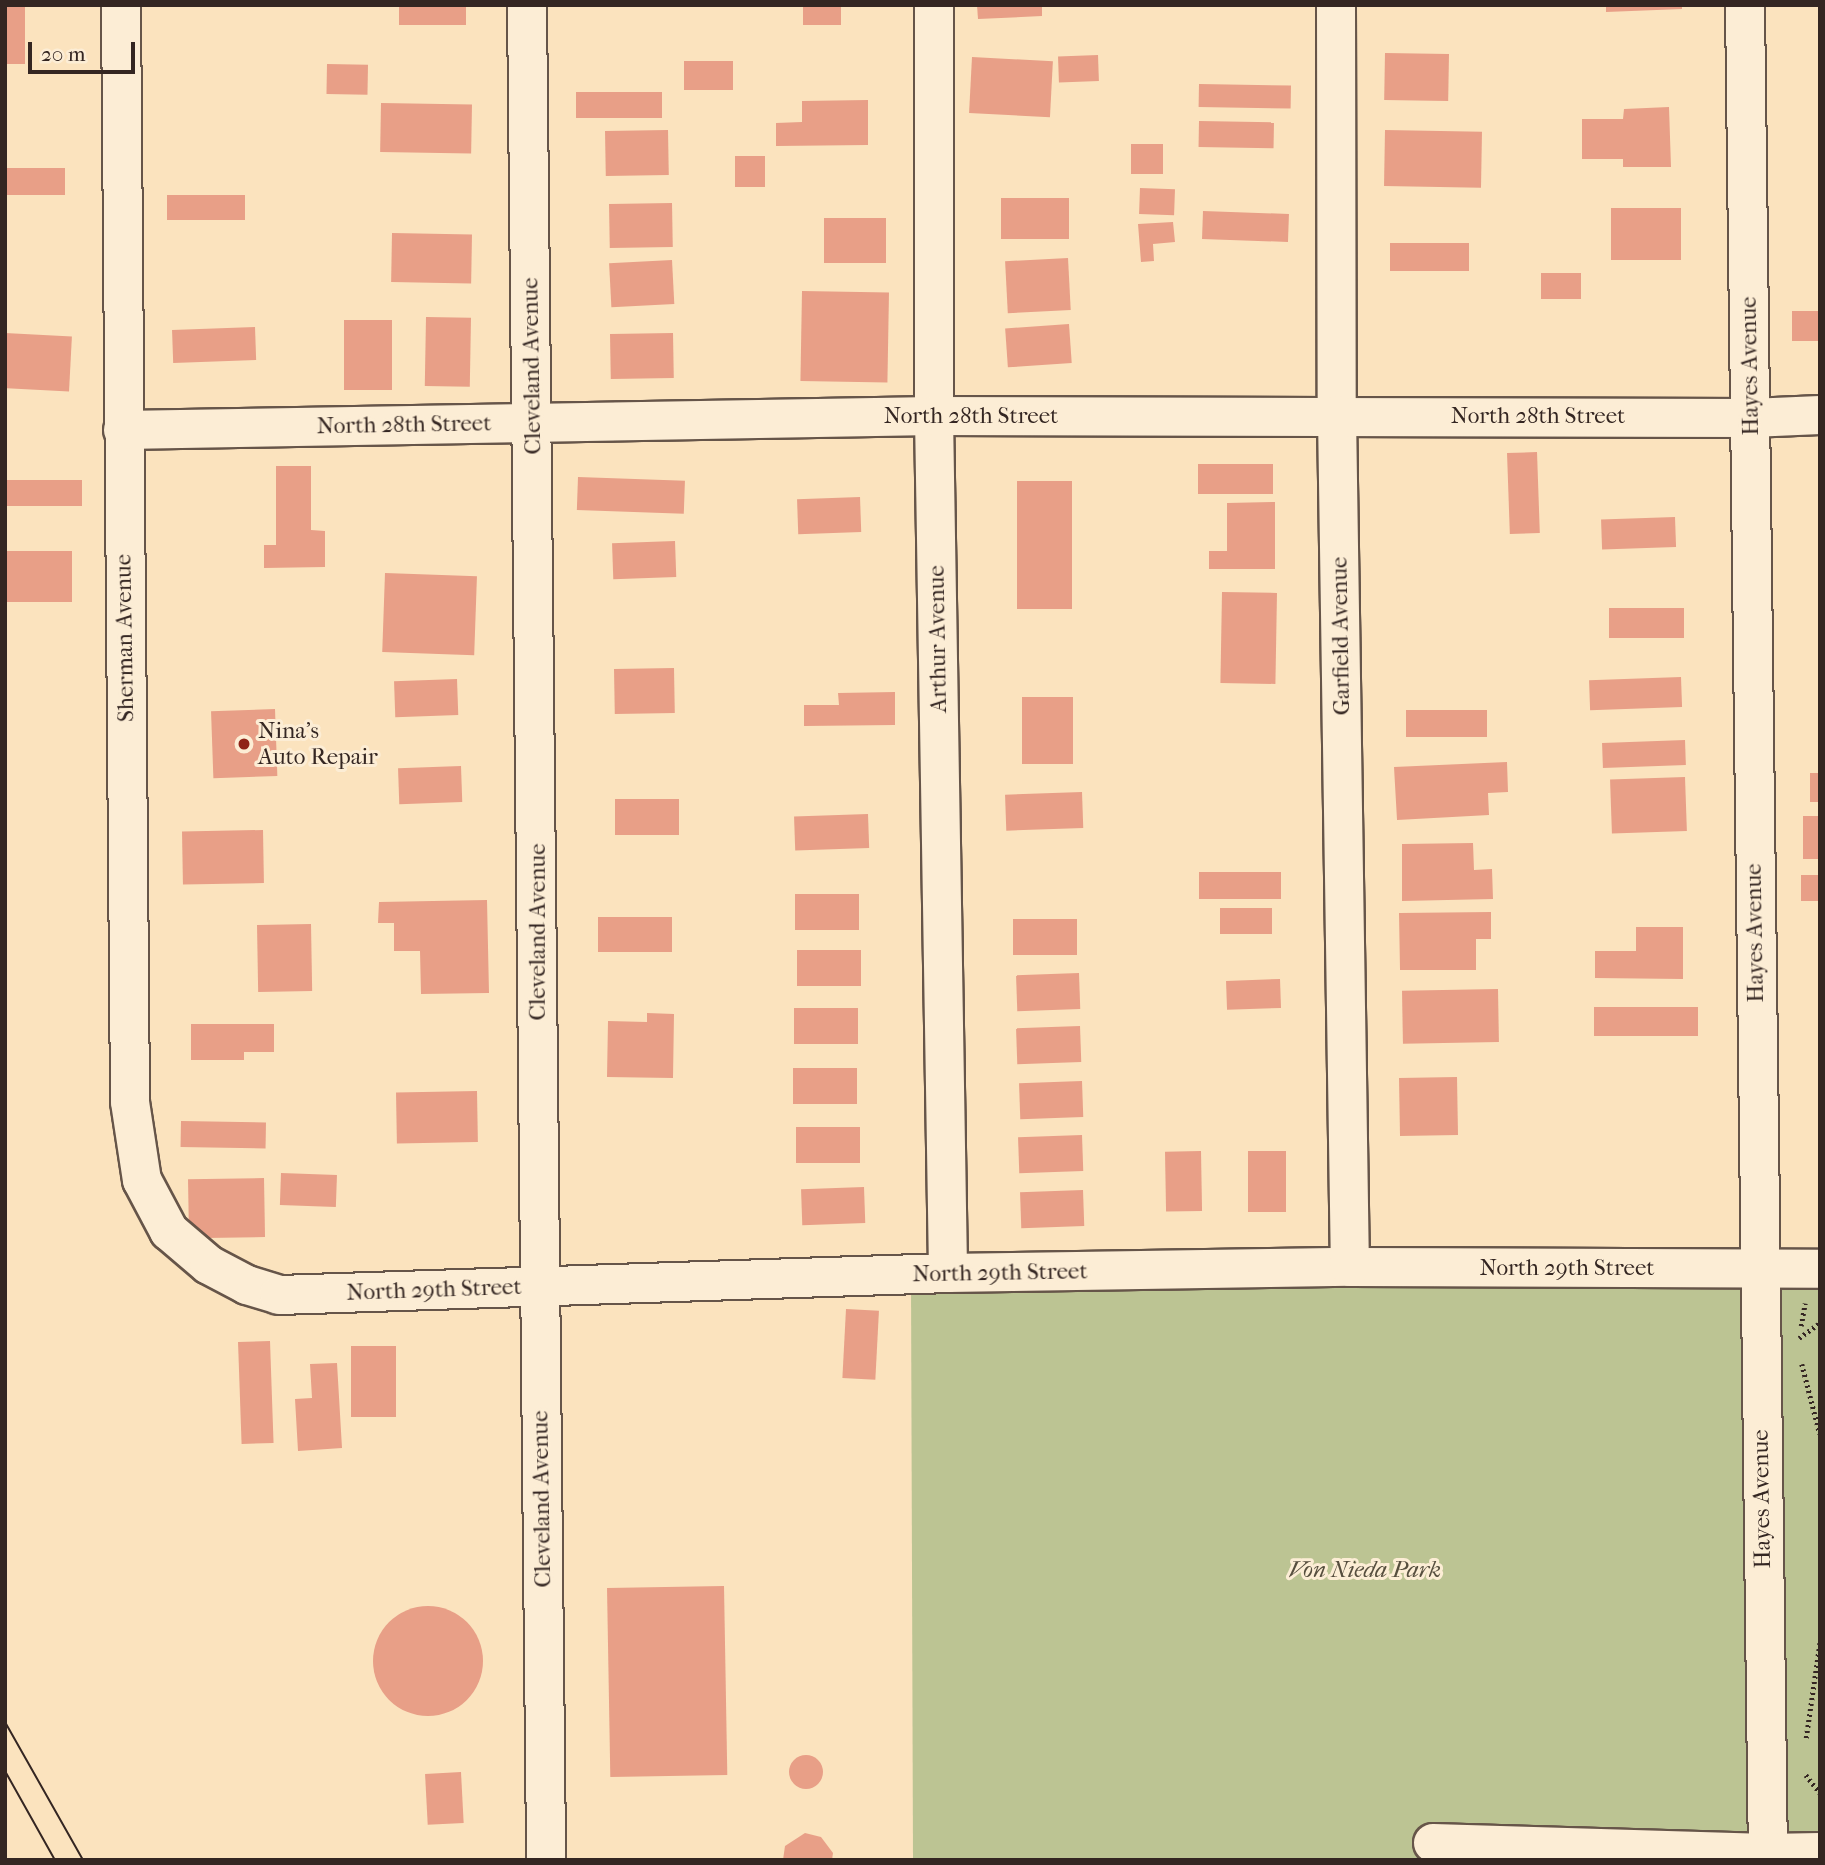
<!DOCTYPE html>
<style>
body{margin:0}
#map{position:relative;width:1825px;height:1865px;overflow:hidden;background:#fbe3be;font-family:"IM FELL French Canon",serif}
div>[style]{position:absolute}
.green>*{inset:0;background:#bcc493}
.building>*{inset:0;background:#e89f87;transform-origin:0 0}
.round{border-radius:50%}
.path>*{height:4.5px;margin-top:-2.25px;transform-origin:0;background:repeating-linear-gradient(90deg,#342622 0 2px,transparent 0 5.5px)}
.roads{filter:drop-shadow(2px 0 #665549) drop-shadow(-2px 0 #665549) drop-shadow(0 2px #665549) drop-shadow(0 -2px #665549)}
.street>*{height:38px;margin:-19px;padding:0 19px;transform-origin:19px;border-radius:19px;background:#fcedd5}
.tram>*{height:2px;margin:-1px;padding:0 1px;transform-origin:1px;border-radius:1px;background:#342622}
.dots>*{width:19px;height:19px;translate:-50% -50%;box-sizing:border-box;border:4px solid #fcedd5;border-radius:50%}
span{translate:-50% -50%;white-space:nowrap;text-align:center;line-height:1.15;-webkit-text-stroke:6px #fcedd5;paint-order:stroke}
.street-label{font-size:23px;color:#342622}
.poi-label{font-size:23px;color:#342622}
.left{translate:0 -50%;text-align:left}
.park-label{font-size:23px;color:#564e3e;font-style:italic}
.frame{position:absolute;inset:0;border:7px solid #342622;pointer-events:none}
.scale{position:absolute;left:28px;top:42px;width:107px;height:32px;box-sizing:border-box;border:4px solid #342622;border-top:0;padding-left:9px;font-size:21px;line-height:24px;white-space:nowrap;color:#342622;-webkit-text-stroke:5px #fcedd5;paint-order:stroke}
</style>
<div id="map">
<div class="green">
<i style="clip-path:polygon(911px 1280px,1820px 1281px,1820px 1839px,1462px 1860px,913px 1860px)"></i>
</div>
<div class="building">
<i style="left:5px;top:5px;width:20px;height:59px"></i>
<i style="left:399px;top:5px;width:67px;height:20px"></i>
<i style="clip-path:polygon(977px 5px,1042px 5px,1042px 16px,978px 19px)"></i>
<i style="clip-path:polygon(1606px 5px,1682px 5px,1682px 9px,1606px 12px)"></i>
<i style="left:841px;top:7px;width:18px;height:38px;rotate:90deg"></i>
<i style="left:1385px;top:53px;width:64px;height:47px;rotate:1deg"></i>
<i style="left:1098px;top:55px;width:26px;height:40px;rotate:88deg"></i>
<i style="left:972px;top:57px;width:81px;height:56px;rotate:3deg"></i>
<i style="left:684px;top:61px;width:49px;height:29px"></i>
<i style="left:327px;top:64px;width:41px;height:30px;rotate:1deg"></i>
<i style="left:1199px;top:84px;width:92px;height:23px;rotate:1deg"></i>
<i style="left:662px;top:92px;width:26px;height:86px;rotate:90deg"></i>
<i style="clip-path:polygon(868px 100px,868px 145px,776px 146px,776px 123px,802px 122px,802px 101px)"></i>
<i style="left:381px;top:103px;width:91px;height:49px;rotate:1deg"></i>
<i style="clip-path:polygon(1669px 107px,1671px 167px,1623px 167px,1623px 159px,1582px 159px,1582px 119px,1623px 119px,1624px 109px)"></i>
<i style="left:1199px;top:121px;width:75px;height:26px;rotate:1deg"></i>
<i style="left:668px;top:130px;width:45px;height:63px;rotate:89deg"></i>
<i style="left:1385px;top:130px;width:97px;height:56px;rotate:1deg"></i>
<i style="left:1131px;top:144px;width:32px;height:30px"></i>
<i style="left:735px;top:156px;width:30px;height:31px"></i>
<i style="left:5px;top:168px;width:60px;height:27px"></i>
<i style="left:1140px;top:188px;width:35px;height:26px;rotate:2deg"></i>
<i style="left:245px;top:195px;width:25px;height:78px;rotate:90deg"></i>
<i style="left:1069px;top:198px;width:41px;height:68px;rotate:90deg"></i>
<i style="left:672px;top:203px;width:44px;height:63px;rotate:89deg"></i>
<i style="left:1681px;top:208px;width:52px;height:70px;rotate:90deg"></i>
<i style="left:1203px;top:211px;width:86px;height:28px;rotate:2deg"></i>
<i style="left:824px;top:218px;width:62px;height:45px"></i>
<i style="clip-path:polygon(1173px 222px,1175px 242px,1153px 244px,1154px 261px,1141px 262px,1138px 224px)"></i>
<i style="left:392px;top:233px;width:80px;height:49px;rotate:1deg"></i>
<i style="left:1469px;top:243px;width:28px;height:79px;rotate:90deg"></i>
<i style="left:1068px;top:258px;width:52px;height:63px;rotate:87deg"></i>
<i style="left:672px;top:260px;width:44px;height:63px;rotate:87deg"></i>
<i style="left:1541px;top:273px;width:40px;height:26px"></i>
<i style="left:802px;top:291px;width:87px;height:90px;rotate:1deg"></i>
<i style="left:1820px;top:311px;width:30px;height:28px;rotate:90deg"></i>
<i style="left:426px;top:317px;width:45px;height:69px;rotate:1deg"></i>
<i style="left:344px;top:320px;width:48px;height:70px"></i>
<i style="left:1069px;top:324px;width:39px;height:64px;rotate:86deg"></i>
<i style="left:255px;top:327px;width:33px;height:83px;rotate:88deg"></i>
<i style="left:5px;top:333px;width:67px;height:55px;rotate:3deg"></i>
<i style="left:673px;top:333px;width:45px;height:63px;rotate:89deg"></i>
<i style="left:1537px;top:452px;width:81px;height:30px;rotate:88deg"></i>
<i style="left:1198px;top:464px;width:75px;height:30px"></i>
<i style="clip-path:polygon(276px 466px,311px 466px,311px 530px,325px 531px,325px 567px,264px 568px,264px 545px,276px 545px)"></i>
<i style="left:578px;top:477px;width:107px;height:33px;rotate:2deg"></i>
<i style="left:82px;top:480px;width:26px;height:77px;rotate:90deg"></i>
<i style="left:1017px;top:481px;width:55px;height:128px"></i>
<i style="left:860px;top:497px;width:35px;height:63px;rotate:88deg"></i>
<i style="clip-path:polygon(1275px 502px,1275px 569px,1209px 569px,1209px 551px,1227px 551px,1227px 503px)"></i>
<i style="left:1675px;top:517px;width:30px;height:74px;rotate:88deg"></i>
<i style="left:675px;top:541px;width:36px;height:63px;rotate:88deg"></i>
<i style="left:72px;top:551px;width:51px;height:67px;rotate:90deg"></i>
<i style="left:385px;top:573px;width:92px;height:79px;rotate:2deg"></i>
<i style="left:1222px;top:592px;width:55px;height:91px;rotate:1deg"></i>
<i style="left:1684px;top:608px;width:30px;height:75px;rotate:90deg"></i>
<i style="left:674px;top:668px;width:45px;height:60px;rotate:89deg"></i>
<i style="left:1681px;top:677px;width:30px;height:92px;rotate:88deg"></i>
<i style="left:457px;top:679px;width:36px;height:63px;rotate:88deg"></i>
<i style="clip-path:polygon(895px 692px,895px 725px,804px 726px,804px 705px,839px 705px,838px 693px)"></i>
<i style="left:1022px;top:697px;width:51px;height:67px"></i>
<i style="left:275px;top:709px;width:67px;height:64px;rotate:88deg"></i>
<i style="left:1487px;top:710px;width:27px;height:81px;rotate:90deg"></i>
<i style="left:1685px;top:740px;width:25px;height:83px;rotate:88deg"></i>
<i style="clip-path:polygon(1507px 762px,1508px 792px,1488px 793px,1489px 815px,1397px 820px,1394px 767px)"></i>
<i style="left:461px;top:766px;width:36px;height:63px;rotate:88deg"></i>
<i style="left:1810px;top:773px;width:10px;height:29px"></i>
<i style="left:1685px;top:777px;width:54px;height:75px;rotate:88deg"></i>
<i style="left:1082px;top:792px;width:36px;height:77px;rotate:88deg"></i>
<i style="left:679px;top:799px;width:36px;height:64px;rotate:90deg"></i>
<i style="left:868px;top:814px;width:34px;height:74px;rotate:88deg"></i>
<i style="left:1820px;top:816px;width:43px;height:17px;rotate:90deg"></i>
<i style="left:263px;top:830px;width:53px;height:81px;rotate:89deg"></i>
<i style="clip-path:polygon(1473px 843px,1474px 870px,1492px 869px,1493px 899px,1402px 901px,1402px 844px)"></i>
<i style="left:1199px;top:872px;width:82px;height:27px"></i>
<i style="left:1801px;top:875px;width:19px;height:26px"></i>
<i style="left:859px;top:894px;width:36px;height:64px;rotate:90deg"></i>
<i style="clip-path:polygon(487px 900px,489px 993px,421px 994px,420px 951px,394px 951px,394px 923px,378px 923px,379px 902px)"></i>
<i style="left:1272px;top:908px;width:26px;height:52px;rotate:90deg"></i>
<i style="clip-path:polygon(1491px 912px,1491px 939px,1476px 939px,1476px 970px,1400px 970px,1399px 913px)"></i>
<i style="left:672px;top:917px;width:35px;height:74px;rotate:90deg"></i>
<i style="left:1077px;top:919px;width:36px;height:64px;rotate:90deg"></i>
<i style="left:311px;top:924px;width:67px;height:54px;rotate:89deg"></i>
<i style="clip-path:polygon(1636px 927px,1683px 927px,1683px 979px,1595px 978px,1595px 951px,1636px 951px)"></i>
<i style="left:861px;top:950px;width:36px;height:64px;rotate:90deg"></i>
<i style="left:1079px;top:973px;width:36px;height:63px;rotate:88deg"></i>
<i style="left:1280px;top:979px;width:29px;height:54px;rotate:88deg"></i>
<i style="left:1498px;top:989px;width:53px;height:96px;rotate:89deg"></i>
<i style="left:1594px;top:1007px;width:104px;height:29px"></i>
<i style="left:858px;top:1008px;width:36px;height:64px;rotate:90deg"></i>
<i style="clip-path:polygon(647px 1013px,674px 1014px,673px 1078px,607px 1077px,608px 1021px,647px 1022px)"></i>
<i style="clip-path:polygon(191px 1024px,274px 1024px,274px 1052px,244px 1052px,244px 1060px,191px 1060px)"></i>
<i style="left:1080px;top:1026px;width:36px;height:64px;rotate:88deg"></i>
<i style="left:857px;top:1068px;width:36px;height:64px;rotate:90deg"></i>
<i style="left:1457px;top:1077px;width:58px;height:58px;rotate:89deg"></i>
<i style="left:1082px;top:1081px;width:36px;height:63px;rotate:88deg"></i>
<i style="left:477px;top:1091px;width:51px;height:81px;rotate:89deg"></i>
<i style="left:181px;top:1121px;width:85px;height:26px;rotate:1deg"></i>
<i style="left:860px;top:1127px;width:36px;height:64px;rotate:90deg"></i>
<i style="left:1082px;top:1135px;width:36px;height:64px;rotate:88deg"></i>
<i style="left:1201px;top:1151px;width:60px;height:36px;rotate:89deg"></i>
<i style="left:1248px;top:1151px;width:38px;height:61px"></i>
<i style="left:281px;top:1173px;width:56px;height:32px;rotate:2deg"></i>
<i style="left:264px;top:1178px;width:59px;height:76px;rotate:89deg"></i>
<i style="left:864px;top:1187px;width:36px;height:63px;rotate:88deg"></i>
<i style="left:1083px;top:1190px;width:36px;height:63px;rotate:88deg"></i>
<i style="left:846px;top:1309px;width:33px;height:69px;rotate:3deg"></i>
<i style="left:270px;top:1341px;width:102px;height:32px;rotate:88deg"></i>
<i style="left:351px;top:1346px;width:45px;height:71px"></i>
<i style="clip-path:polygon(337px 1363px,342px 1448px,298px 1451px,295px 1399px,312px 1398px,310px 1364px)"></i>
<i style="left:724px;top:1586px;width:189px;height:117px;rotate:89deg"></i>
<i class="round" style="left:373px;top:1606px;width:110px;height:110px"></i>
<i class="round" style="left:789px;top:1755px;width:34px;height:34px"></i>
<i style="left:461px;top:1772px;width:51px;height:36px;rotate:87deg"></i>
<i style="clip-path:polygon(805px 1833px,821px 1837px,833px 1853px,832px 1860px,783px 1860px,785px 1846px)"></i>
</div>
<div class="path">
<i style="left:1801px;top:1326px;width:23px;rotate:-80deg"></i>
<i style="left:1799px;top:1338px;width:26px;rotate:-36deg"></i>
<i style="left:1802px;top:1364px;width:72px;rotate:75.6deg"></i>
<i style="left:1806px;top:1738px;width:98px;rotate:-81.8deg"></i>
<i style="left:1806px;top:1775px;width:23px;rotate:52deg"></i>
</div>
<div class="roads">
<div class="street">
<i style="left:121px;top:5px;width:1097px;rotate:89.53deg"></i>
<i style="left:130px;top:1102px;width:79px;rotate:81.3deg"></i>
<i style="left:142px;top:1180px;width:58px;rotate:62.1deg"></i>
<i style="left:169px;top:1231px;width:52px;rotate:40.4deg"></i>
<i style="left:209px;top:1265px;width:43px;rotate:27.8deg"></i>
<i style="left:247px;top:1285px;width:34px;rotate:17deg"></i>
<i style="left:279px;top:1295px;width:669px;rotate:-1.88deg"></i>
<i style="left:948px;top:1273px;width:402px;rotate:-0.9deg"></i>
<i style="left:1350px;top:1267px;width:470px;rotate:0.2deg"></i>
<i style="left:527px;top:5px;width:1855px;rotate:89.41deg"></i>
<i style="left:934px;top:5px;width:411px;rotate:90deg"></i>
<i style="left:934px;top:416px;width:857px;rotate:89.06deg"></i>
<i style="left:1336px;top:5px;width:410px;rotate:89.9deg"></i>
<i style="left:1337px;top:415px;width:852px;rotate:89.13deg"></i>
<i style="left:1745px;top:5px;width:1855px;rotate:89.29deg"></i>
<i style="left:123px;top:430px;width:811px;rotate:-0.99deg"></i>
<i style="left:934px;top:416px;width:817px;rotate:0.14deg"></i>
<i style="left:1751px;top:418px;width:69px;rotate:-2.5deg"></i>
<i style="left:1433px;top:1843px;width:334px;rotate:1.7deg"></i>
<i style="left:1767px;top:1853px;width:53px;rotate:-1.1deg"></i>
</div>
</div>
<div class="tram">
<i style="left:5px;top:1722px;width:159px;rotate:60.5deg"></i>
<i style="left:5px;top:1771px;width:102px;rotate:60.7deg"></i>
</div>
<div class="dots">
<i style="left:244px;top:744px;background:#8f2418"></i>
</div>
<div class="street-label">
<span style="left:532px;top:366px;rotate:-91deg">Cleveland Avenue</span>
<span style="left:1750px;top:366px;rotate:-91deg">Hayes Avenue</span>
<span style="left:971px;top:416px">North 28th Street</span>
<span style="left:1538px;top:416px">North 28th Street</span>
<span style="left:404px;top:425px;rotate:-1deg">North 28th Street</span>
<span style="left:1341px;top:636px;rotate:-91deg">Garfield Avenue</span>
<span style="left:125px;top:638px;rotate:-91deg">Sherman Avenue</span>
<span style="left:938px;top:639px;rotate:-91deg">Arthur Avenue</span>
<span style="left:538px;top:932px;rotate:-90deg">Cleveland Avenue</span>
<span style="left:1755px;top:933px;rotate:-91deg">Hayes Avenue</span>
<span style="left:1567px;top:1268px">North 29th Street</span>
<span style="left:1000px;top:1273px;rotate:-1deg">North 29th Street</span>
<span style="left:434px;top:1290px;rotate:-2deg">North 29th Street</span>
<span style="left:542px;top:1499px;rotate:-91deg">Cleveland Avenue</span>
<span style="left:1762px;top:1499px;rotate:-91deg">Hayes Avenue</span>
</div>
<div class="poi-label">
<span class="left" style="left:258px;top:744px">Nina's<br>Auto Repair</span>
</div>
<div class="park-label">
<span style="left:1365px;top:1570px">Von Nieda Park</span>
</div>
<div class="frame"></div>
<div class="scale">20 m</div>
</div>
